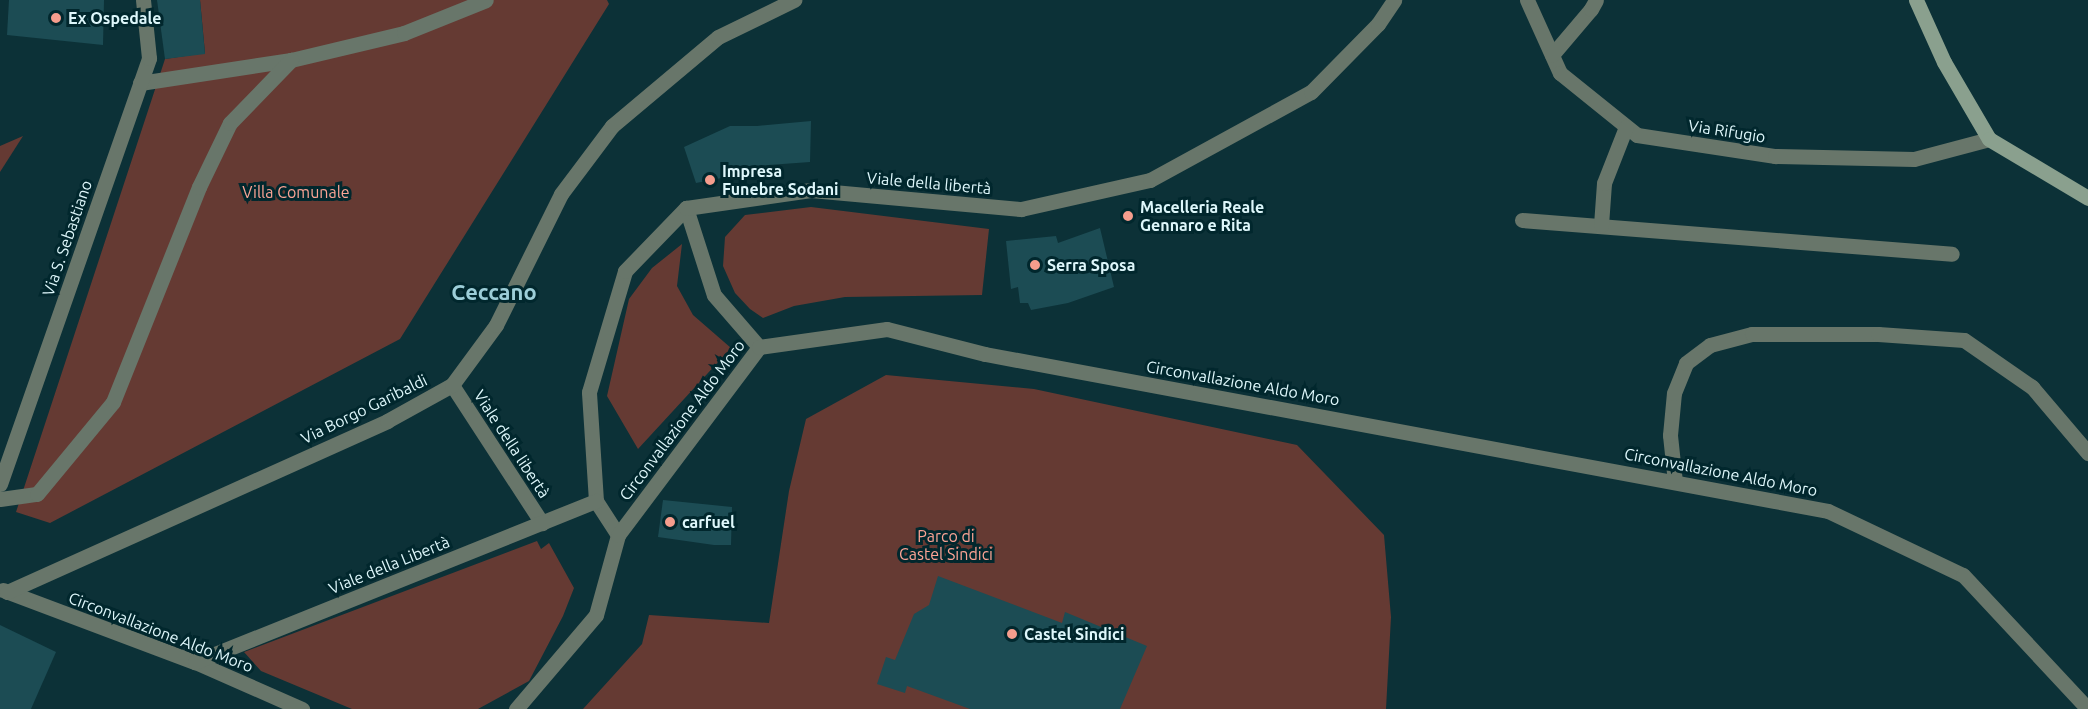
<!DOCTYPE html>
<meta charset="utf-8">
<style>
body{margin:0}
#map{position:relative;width:2088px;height:709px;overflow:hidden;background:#0c3137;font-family:Ubuntu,sans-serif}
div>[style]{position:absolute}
.green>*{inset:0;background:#653a33}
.building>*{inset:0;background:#1c4c54}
.street>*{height:15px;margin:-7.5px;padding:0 7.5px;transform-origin:7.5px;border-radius:7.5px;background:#68766a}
.secondary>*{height:15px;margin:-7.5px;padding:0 7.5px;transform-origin:7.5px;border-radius:7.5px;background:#8aa08e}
.dots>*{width:16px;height:16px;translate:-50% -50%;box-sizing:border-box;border:3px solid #01272d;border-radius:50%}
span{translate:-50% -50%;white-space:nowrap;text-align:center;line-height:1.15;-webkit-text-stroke:6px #01272d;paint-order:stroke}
.poi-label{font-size:16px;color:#def7fb;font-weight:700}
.left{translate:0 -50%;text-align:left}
.street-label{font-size:16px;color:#def7fb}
.park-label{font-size:16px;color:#fca495}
.district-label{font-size:22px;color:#9dced8;font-weight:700}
</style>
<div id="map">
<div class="green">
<i style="clip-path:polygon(200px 0,607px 0,609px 4px,400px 339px,50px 523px,16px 512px,165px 59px,205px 53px)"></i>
<i style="clip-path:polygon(23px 136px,0 172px,0 146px)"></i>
<i style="clip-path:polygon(811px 207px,989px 229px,982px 295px,845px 297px,794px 306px,763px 318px,750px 309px,735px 293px,723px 266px,725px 237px,745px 215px)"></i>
<i style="clip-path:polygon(682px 244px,677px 286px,693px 315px,731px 348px,638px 449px,607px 396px,629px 299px,652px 268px)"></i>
<i style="clip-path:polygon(886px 375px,1034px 389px,1297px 445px,1384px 535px,1391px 617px,1386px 709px,583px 709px,642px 644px,649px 615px,769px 623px,789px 491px,806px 419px)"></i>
<i style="clip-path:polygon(537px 541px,541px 549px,549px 543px,574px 588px,563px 616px,529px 681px,478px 709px,352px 709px,261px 671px,244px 652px)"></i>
</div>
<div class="building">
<i style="clip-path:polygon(9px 0,104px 0,103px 45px,7px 35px)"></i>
<i style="clip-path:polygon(157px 0,200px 0,205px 54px,165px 59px)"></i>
<i style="clip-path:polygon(811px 121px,810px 162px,757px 166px,757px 171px,696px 183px,684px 147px,730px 126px,757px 126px)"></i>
<i style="clip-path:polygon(1100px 228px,1114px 287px,1068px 303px,1031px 310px,1028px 303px,1020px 303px,1018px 287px,1011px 289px,1006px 241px,1056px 236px,1058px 243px)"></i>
<i style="clip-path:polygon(663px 500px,732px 507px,731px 545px,714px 545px,658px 537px)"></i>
<i style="clip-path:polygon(938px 576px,1062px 623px,1065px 612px,1147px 646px,1120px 709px,970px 709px,907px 686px,905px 693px,877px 684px,886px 657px,895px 660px,914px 614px,929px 605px)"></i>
<i style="clip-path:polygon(0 625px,56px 652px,31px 709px,0 709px)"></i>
</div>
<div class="street">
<i style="left:1527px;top:0;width:80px;rotate:65.7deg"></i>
<i style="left:1560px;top:73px;width:99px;rotate:38.8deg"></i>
<i style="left:1637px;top:135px;width:140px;rotate:8.7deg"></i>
<i style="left:1775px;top:156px;width:139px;rotate:1.2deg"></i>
<i style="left:1914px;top:159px;width:78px;rotate:-14.9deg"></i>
<i style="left:1552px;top:55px;width:60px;rotate:-49.7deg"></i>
<i style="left:1591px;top:9px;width:10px;rotate:-61deg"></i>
<i style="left:140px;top:83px;width:153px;rotate:-8.7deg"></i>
<i style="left:291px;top:60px;width:116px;rotate:-13.4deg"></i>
<i style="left:404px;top:33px;width:88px;rotate:-21.9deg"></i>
<i style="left:686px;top:208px;width:91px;rotate:72.2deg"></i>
<i style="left:714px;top:295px;width:69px;rotate:49.1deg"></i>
<i style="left:1522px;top:220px;width:431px;rotate:4.5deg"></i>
<i style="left:1601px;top:225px;width:42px;rotate:-85.9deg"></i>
<i style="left:1604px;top:183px;width:60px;rotate:-68.6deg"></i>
<i style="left:452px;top:385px;width:165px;rotate:56.9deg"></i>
<i style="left:1675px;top:482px;width:47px;rotate:-96.1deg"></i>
<i style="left:1670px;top:435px;width:42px;rotate:-84.6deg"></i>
<i style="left:1674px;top:393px;width:32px;rotate:-68deg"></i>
<i style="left:1686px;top:363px;width:30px;rotate:-37deg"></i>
<i style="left:1710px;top:345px;width:43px;rotate:-14.7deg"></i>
<i style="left:1752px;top:334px;width:126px"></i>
<i style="left:1878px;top:334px;width:86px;rotate:4deg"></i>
<i style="left:1964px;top:340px;width:83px;rotate:34.7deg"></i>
<i style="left:2032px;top:387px;width:87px;rotate:49.7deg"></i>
<i style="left:0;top:484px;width:451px;rotate:-70.7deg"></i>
<i style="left:149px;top:58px;width:58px;rotate:-95.9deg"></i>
<i style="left:0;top:499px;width:37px;rotate:-8deg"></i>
<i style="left:37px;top:494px;width:119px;rotate:-50.4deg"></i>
<i style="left:113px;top:402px;width:232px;rotate:-68.2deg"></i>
<i style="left:199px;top:187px;width:71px;rotate:-64.2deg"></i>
<i style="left:230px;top:123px;width:88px;rotate:-45.9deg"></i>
<i style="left:618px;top:535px;width:40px;rotate:-122.9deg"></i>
<i style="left:596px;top:501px;width:109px;rotate:-93.7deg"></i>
<i style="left:589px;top:392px;width:126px;rotate:-73.4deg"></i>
<i style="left:625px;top:271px;width:88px;rotate:-45.9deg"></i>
<i style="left:686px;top:208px;width:126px;rotate:-8.2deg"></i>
<i style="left:811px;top:190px;width:211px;rotate:5.2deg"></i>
<i style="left:1021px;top:209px;width:132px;rotate:-12.7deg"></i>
<i style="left:1150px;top:180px;width:183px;rotate:-28.7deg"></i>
<i style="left:1311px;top:92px;width:95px;rotate:-45.4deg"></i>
<i style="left:1378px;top:24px;width:29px;rotate:-56deg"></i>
<i style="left:3px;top:590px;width:205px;rotate:20.6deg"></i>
<i style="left:195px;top:662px;width:117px;rotate:23.7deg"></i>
<i style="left:7px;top:592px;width:417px;rotate:-24.2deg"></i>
<i style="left:387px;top:421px;width:74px;rotate:-29deg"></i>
<i style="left:452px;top:385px;width:74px;rotate:-53.7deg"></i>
<i style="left:496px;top:325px;width:146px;rotate:-63.6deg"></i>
<i style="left:561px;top:194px;width:85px;rotate:-53.1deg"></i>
<i style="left:612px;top:126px;width:138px;rotate:-40deg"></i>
<i style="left:718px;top:37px;width:85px;rotate:-26deg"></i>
<i style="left:195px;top:662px;width:432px;rotate:-21.9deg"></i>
<i style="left:516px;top:709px;width:123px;rotate:-49.6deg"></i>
<i style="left:596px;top:615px;width:83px;rotate:-74.6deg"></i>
<i style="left:618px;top:535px;width:235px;rotate:-53.1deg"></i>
<i style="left:759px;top:347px;width:129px;rotate:-8deg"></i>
<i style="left:887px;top:329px;width:101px;rotate:14.3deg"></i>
<i style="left:985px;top:354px;width:857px;rotate:10.55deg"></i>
<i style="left:1828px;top:511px;width:149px;rotate:25.4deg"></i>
<i style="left:1963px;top:575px;width:183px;rotate:47deg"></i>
</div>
<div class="secondary">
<i style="left:1916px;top:0;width:68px;rotate:65.7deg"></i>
<i style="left:1944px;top:62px;width:89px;rotate:59.7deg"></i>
<i style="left:1989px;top:139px;width:115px;rotate:30.8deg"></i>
</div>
<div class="dots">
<i style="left:56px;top:18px;background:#f59d8d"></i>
<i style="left:710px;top:180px;background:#f59d8d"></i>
<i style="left:1128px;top:216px;background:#f59d8d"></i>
<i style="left:1035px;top:265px;background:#f59d8d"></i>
<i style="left:670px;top:522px;background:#f59d8d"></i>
<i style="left:1012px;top:634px;background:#f59d8d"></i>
</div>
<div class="poi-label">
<span class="left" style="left:68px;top:18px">Ex Ospedale</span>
<span class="left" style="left:722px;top:180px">Impresa<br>Funebre Sodani</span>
<span class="left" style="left:1140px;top:216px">Macelleria Reale<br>Gennaro e Rita</span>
<span class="left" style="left:1047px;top:265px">Serra Sposa</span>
<span class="left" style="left:682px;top:522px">carfuel</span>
<span class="left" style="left:1024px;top:634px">Castel Sindici</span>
</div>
<div class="street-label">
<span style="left:1727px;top:131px;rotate:9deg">Via Rifugio</span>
<span style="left:929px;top:183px;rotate:5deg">Viale della libertà</span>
<span style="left:67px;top:238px;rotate:-71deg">Via S. Sebastiano</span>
<span style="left:1243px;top:383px;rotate:10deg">Circonvallazione Aldo Moro</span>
<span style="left:364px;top:409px;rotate:-26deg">Via Borgo Garibaldi</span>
<span style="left:682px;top:420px;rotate:-53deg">Circonvallazione Aldo Moro</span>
<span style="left:512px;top:444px;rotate:57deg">Viale della libertà</span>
<span style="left:1721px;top:472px;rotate:11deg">Circonvallazione Aldo Moro</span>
<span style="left:389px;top:565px;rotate:-22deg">Viale della Libertà</span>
<span style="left:161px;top:632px;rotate:21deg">Circonvallazione Aldo Moro</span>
</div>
<div class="park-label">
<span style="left:296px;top:192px">Villa Comunale</span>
<span style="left:946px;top:545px">Parco di<br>Castel Sindici</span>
</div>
<div class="district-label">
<span style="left:494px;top:292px">Ceccano</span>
</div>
</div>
